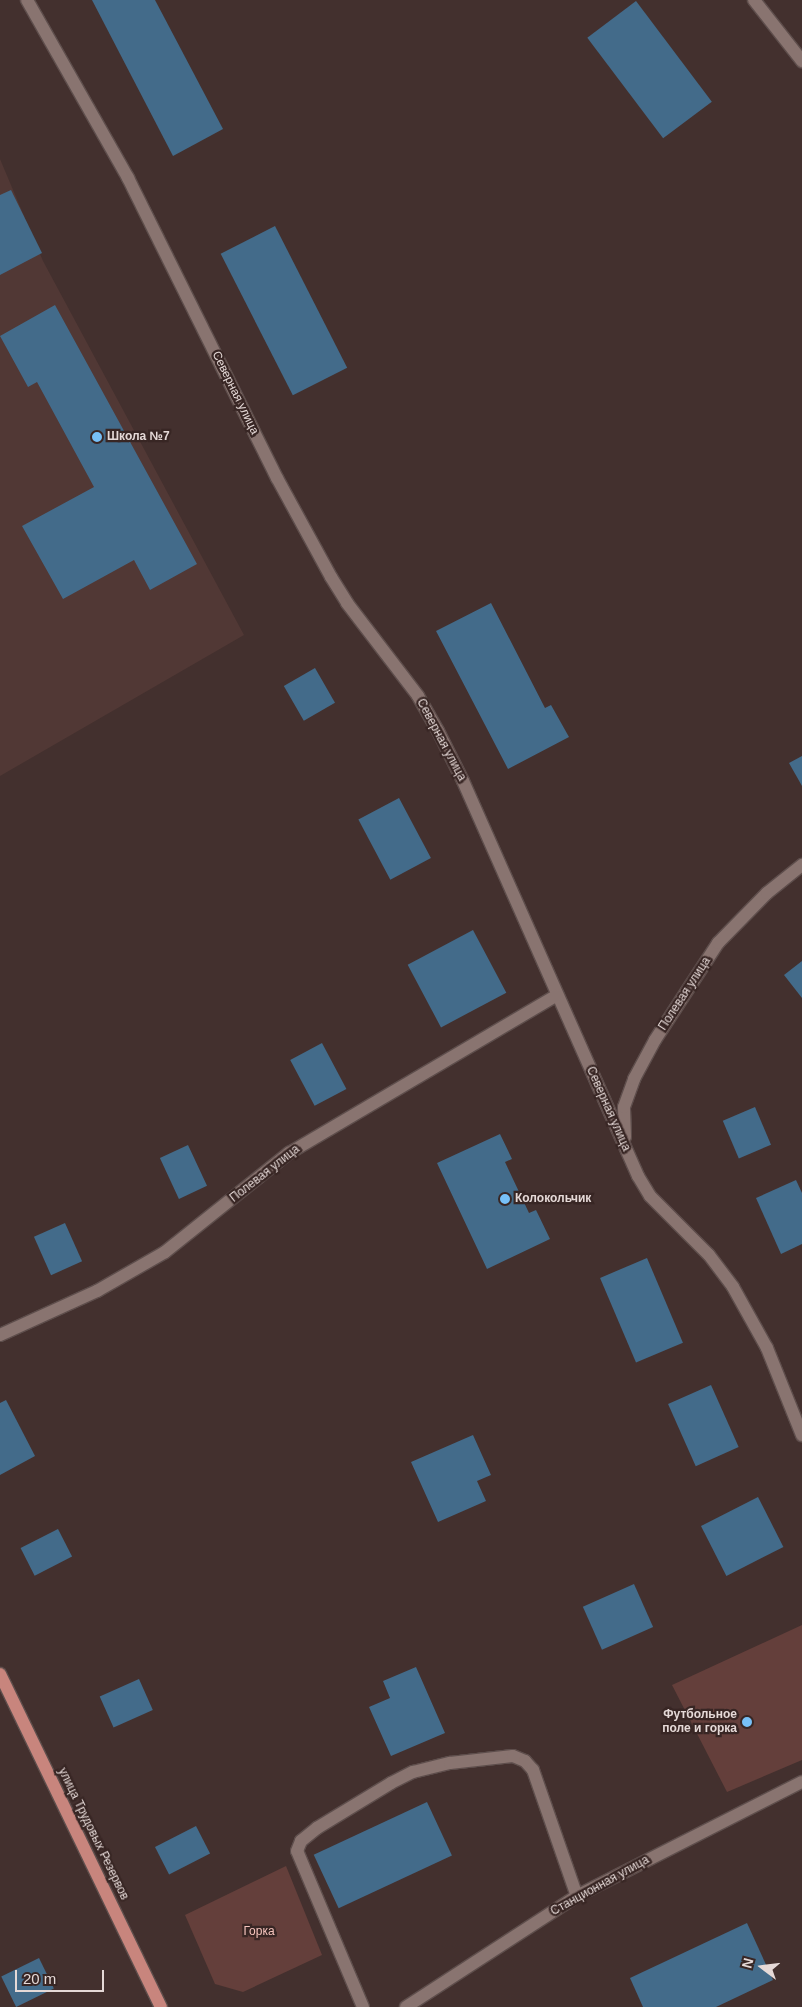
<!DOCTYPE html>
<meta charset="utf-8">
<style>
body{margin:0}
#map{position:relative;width:802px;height:2007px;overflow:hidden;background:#43302e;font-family:Helvetica,sans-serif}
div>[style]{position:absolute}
.built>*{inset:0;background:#513835}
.green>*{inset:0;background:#643f3b}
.building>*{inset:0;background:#436b8a;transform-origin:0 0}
.roads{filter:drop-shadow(1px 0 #5e4e4c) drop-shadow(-1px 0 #5e4e4c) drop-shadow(0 1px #5e4e4c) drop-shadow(0 -1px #5e4e4c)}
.minor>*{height:12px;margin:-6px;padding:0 6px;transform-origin:6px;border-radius:6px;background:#897470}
.major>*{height:12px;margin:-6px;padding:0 6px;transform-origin:6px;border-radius:6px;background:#c8857d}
.dots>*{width:14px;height:14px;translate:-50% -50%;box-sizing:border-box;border:2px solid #382624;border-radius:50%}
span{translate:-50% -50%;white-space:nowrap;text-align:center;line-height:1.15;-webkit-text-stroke:4.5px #382624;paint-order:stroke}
.street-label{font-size:12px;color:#e5d9d7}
.poi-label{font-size:12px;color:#e5d9d7;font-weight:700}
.left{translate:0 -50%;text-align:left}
.right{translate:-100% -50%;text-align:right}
.park-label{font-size:12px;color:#f6c4bd}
.north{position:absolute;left:737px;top:1942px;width:50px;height:50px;-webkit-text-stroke:4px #382624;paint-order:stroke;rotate:285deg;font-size:14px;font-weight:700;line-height:20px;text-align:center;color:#e5d9d7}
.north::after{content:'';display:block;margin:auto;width:18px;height:22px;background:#e5d9d7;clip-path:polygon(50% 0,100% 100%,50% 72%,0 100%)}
.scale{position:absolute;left:15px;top:1970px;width:89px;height:22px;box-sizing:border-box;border:2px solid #e5d9d7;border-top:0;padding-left:6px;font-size:15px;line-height:18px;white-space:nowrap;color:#e5d9d7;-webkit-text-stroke:4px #382624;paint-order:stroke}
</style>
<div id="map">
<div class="built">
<i style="clip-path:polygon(0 159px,43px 261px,244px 635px,0 776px)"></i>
</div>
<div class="green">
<i style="clip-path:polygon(802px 1625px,802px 1760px,727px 1792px,672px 1685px)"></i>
<i style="clip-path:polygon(286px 1866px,322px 1955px,243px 1992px,215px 1984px,185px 1915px)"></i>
</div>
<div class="building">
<i style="clip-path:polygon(92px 0,155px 0,223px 129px,173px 156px)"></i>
<i style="left:636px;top:1px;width:126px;height:61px;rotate:53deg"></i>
<i style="clip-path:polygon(11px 190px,42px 253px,0 275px,0 195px)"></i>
<i style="left:275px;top:226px;width:159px;height:61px;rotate:63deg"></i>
<i style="clip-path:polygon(55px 305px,197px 564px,150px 590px,134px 560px,63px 599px,22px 526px,94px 487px,37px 382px,28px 387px,0 336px)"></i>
<i style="clip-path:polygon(491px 603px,545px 708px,551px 705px,569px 737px,508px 769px,436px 631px)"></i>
<i style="left:315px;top:668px;width:40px;height:36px;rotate:60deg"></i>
<i style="clip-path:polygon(802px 756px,802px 786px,789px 763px)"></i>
<i style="left:399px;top:798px;width:68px;height:46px;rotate:62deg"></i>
<i style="left:473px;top:930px;width:71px;height:74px;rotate:62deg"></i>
<i style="clip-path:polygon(802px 961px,802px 998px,784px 975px)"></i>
<i style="left:322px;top:1043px;width:52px;height:36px;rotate:62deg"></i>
<i style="left:755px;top:1107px;width:41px;height:35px;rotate:67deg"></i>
<i style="clip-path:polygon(500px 1134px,512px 1159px,505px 1162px,529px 1213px,536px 1210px,550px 1239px,487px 1269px,437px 1163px)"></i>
<i style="left:188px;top:1145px;width:45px;height:31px;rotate:65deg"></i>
<i style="clip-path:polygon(796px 1180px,802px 1193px,802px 1244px,781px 1254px,756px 1198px)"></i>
<i style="left:65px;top:1223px;width:42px;height:34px;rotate:66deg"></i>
<i style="left:647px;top:1258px;width:92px;height:51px;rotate:67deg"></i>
<i style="left:711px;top:1385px;width:68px;height:47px;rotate:66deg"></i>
<i style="clip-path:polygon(6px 1400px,35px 1456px,0 1475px,0 1403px)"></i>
<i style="clip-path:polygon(473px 1435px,491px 1475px,477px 1481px,486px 1501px,438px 1522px,411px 1462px)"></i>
<i style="left:758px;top:1497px;width:56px;height:64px;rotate:63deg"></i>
<i style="left:58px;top:1529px;width:31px;height:42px;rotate:63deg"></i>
<i style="left:634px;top:1584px;width:47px;height:56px;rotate:66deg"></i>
<i style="clip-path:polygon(416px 1667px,445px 1733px,391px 1756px,369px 1707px,390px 1698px,383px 1681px)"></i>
<i style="left:139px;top:1679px;width:34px;height:43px;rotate:66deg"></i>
<i style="left:427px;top:1802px;width:59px;height:125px;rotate:65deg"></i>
<i style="left:196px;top:1826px;width:31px;height:46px;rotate:63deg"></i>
<i style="clip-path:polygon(747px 1923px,773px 1980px,716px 2007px,643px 2007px,630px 1978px)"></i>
<i style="left:39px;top:1958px;width:34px;height:42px;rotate:64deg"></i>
</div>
<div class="roads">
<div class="minor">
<i style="left:27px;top:0;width:205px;rotate:60.4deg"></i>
<i style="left:128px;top:178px;width:335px;rotate:63.6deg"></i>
<i style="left:277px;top:478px;width:113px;rotate:61.4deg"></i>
<i style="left:331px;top:577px;width:31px;rotate:58deg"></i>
<i style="left:347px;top:603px;width:117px;rotate:52.6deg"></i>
<i style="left:418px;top:696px;width:40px;rotate:60.3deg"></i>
<i style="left:438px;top:731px;width:56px;rotate:63.4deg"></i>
<i style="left:463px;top:781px;width:432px;rotate:66.1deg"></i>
<i style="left:638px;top:1176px;width:23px;rotate:59deg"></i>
<i style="left:650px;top:1196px;width:83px;rotate:45deg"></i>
<i style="left:709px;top:1255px;width:40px;rotate:53deg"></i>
<i style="left:733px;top:1287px;width:70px;rotate:60.9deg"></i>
<i style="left:767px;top:1348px;width:94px;rotate:68.1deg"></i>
<i style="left:754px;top:0;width:78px;rotate:51.8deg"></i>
<i style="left:625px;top:1137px;width:30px;rotate:-92deg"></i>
<i style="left:624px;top:1107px;width:30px;rotate:-70deg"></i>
<i style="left:634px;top:1079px;width:44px;rotate:-61.7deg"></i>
<i style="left:655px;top:1040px;width:116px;rotate:-57deg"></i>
<i style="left:718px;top:943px;width:70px;rotate:-45.6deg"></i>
<i style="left:767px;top:893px;width:45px;rotate:-38.7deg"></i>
<i style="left:0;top:1335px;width:107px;rotate:-24.4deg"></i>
<i style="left:97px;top:1291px;width:78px;rotate:-29.8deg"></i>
<i style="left:165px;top:1252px;width:159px;rotate:-38.6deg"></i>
<i style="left:289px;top:1153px;width:311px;rotate:-30.5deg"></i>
<i style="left:363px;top:2007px;width:169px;rotate:-112.9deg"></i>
<i style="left:297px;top:1851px;width:11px;rotate:-68deg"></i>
<i style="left:301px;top:1841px;width:21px;rotate:-39deg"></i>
<i style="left:317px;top:1828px;width:87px;rotate:-31.3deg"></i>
<i style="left:391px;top:1783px;width:25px;rotate:-27deg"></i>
<i style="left:413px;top:1772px;width:38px;rotate:-14deg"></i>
<i style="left:450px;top:1763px;width:63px;rotate:-6.3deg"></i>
<i style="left:513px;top:1756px;width:13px;rotate:23deg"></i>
<i style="left:525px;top:1761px;width:12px;rotate:48deg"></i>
<i style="left:533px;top:1770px;width:133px;rotate:70.8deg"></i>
<i style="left:406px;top:2007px;width:204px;rotate:-33deg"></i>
<i style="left:577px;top:1896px;width:252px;rotate:-26.9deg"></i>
</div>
<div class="major">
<i style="left:0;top:1674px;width:370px;rotate:64.2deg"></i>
</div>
</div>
<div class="dots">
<i style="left:97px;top:437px;background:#77c0f7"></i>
<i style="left:505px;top:1199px;background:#77c0f7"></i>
<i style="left:747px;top:1722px;background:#77c0f7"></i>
</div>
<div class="street-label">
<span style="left:235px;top:393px;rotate:64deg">Северная улица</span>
<span style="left:441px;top:740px;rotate:62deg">Северная улица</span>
<span style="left:685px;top:994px;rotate:-57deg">Полевая улица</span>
<span style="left:608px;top:1109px;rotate:66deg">Северная улица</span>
<span style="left:265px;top:1174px;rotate:-38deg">Полевая улица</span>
<span style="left:93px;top:1834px;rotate:64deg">улица Трудовых Резервов</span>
<span style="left:600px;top:1886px;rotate:-29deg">Станционная улица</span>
</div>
<div class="poi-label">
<span class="left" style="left:107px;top:437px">Школа №7</span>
<span class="left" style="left:515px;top:1199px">Колокольчик</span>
<span class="right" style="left:737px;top:1722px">Футбольное<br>поле и горка</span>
</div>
<div class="park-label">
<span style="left:259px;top:1932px">Горка</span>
</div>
<div class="north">N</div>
<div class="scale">20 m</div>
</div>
